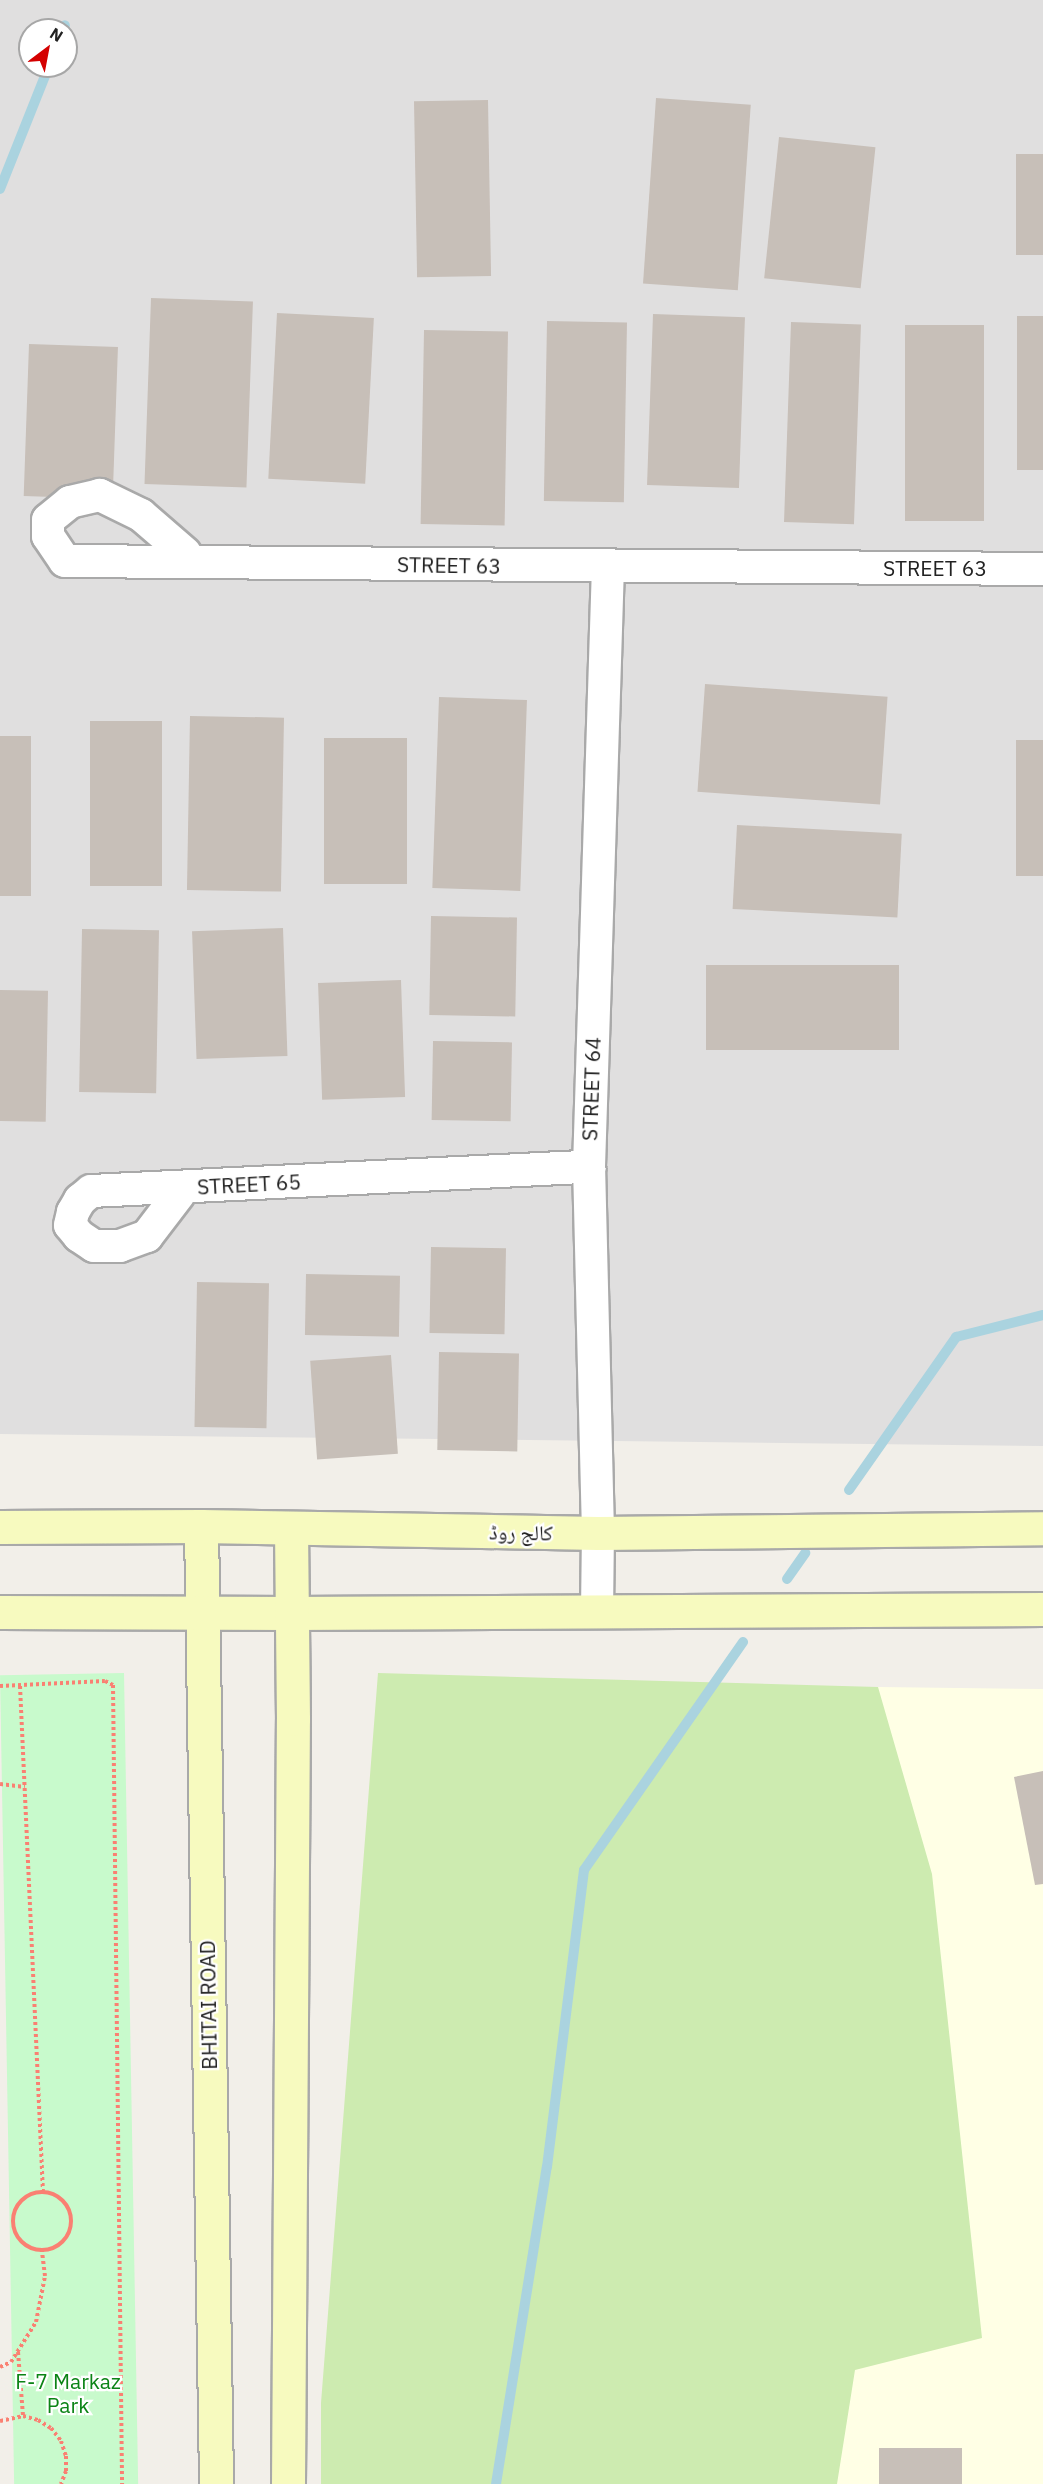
<!DOCTYPE html>
<meta charset="utf-8">
<style>
body{margin:0}
#map{position:relative;width:1043px;height:2484px;overflow:hidden;background:#f2efe9;font-family:"IBM Plex Sans","Noto Naskh Arabic",sans-serif}
div>[style]{position:absolute}
[style*='--x']{left:calc(var(--x)*1px);top:calc(var(--y)*1px);width:calc(var(--w)*1px);rotate:calc(var(--a)*1deg)}
.residential>*{inset:0;background:#e0dfdf}
.education>*{inset:0;background:#ffffe5}
.grass>*{inset:0;background:#cdebb0}
.park>*{inset:0;background:#c8facc;transform-origin:0 0}
.stream>*{height:10px;margin:-5px;padding:0 5px;transform-origin:5px;border-radius:5px;background:#aad3df}
.building>*{inset:0;background:#c7bfb8;transform-origin:0 0}
.path>*{height:4px;margin-top:-2px;transform-origin:0;background:repeating-linear-gradient(90deg,#fa8072 0 3px,transparent 0 6px)}
.path>.ring{margin:-2px;padding:0;box-sizing:content-box;background:none;border:4px solid #fa8072;border-radius:50%}
.roads{filter:drop-shadow(2px 0 #a9a9a9) drop-shadow(-2px 0 #a9a9a9) drop-shadow(0 2px #a9a9a9) drop-shadow(0 -2px #a9a9a9)}
.street>*{height:32px;margin:-16px;padding:0 16px;transform-origin:16px;border-radius:16px;background:#fff}
.secondary>*{height:33px;margin:-16.5px;padding:0 16.5px;transform-origin:16.5px;border-radius:16.5px;background:#f7fabf}
span{translate:-50% -50%;white-space:nowrap;text-align:center;line-height:1.15;-webkit-text-stroke:4.5px #fff;paint-order:stroke}
.street-label{font-size:21px;color:#222}
.park-label{font-size:21px;color:#0c8416}
.north{position:absolute;left:18px;top:18px;width:60px;height:60px;box-sizing:border-box;background:#fff;border:2px solid #a7a7a7;border-radius:50%;rotate:32deg;font-size:16px;font-weight:700;line-height:24px;text-align:center;color:#222}
.north::after{content:'';display:block;margin:auto;width:21px;height:27px;background:#d40000;clip-path:polygon(50% 0,100% 100%,50% 72%,0 100%)}
</style>
<div id="map">
<div class="residential">
<div style="clip-path:polygon(evenodd,0 0,1043px 0,1043px 1446px,0 1434px,0 0,30px 30px,66px 30px,66px 66px,30px 66px,30px 30px)"></div>
</div>
<div class="education">
<div style="clip-path:polygon(878px 1687px,1043px 1689px,1043px 2484px,785px 2484px,747px 1705px)"></div>
</div>
<div class="grass">
<div style="clip-path:polygon(378px 1673px,878px 1687px,932px 1874px,982px 2338px,855px 2370px,837px 2484px,321px 2484px,321px 2403px)"></div>
</div>
<div class="park">
<div style="left:124px;top:1673px;width:811px;height:124px;rotate:89deg"></div>
</div>
<div class="stream">
<div style="--x:63;--y:30;--w:5;--a:-68"></div>
<div style="--x:0;--y:189;--w:132;--a:-68.3"></div>
<div style="--x:849;--y:1490;--w:187;--a:-55"></div>
<div style="--x:956;--y:1337;--w:90;--a:-14.2"></div>
<div style="--x:787;--y:1579;--w:32;--a:-55"></div>
<div style="--x:496;--y:2484;--w:321;--a:-80.9"></div>
<div style="--x:547;--y:2167;--w:299;--a:-82.9"></div>
<div style="--x:584;--y:1870;--w:278;--a:-55.1"></div>
</div>
<div class="building">
<div style="left:656px;top:98px;width:95px;height:186px;rotate:4deg"></div>
<div style="left:488px;top:100px;width:176px;height:74px;rotate:89deg"></div>
<div style="left:779px;top:137px;width:97px;height:142px;rotate:6deg"></div>
<div style="left:1016px;top:154px;width:27px;height:101px"></div>
<div style="left:151px;top:298px;width:102px;height:186px;rotate:2deg"></div>
<div style="left:277px;top:313px;width:97px;height:166px;rotate:3deg"></div>
<div style="left:653px;top:314px;width:92px;height:171px;rotate:2deg"></div>
<div style="left:1017px;top:316px;width:26px;height:154px"></div>
<div style="left:547px;top:321px;width:80px;height:180px;rotate:1deg"></div>
<div style="left:791px;top:322px;width:70px;height:200px;rotate:2deg"></div>
<div style="left:905px;top:325px;width:79px;height:196px"></div>
<div style="left:424px;top:330px;width:84px;height:194px;rotate:1deg"></div>
<div style="left:29px;top:344px;width:89px;height:152px;rotate:2deg"></div>
<div style="left:705px;top:684px;width:183px;height:108px;rotate:4deg"></div>
<div style="left:439px;top:697px;width:88px;height:191px;rotate:2deg"></div>
<div style="left:190px;top:716px;width:94px;height:174px;rotate:1deg"></div>
<div style="left:90px;top:721px;width:72px;height:165px"></div>
<div style="left:0;top:736px;width:31px;height:160px"></div>
<div style="left:324px;top:738px;width:83px;height:146px"></div>
<div style="left:1016px;top:740px;width:27px;height:136px"></div>
<div style="left:737px;top:825px;width:165px;height:84px;rotate:3deg"></div>
<div style="left:431px;top:916px;width:86px;height:99px;rotate:1deg"></div>
<div style="left:283px;top:928px;width:128px;height:91px;rotate:88deg"></div>
<div style="left:82px;top:929px;width:77px;height:163px;rotate:1deg"></div>
<div style="left:706px;top:965px;width:193px;height:85px"></div>
<div style="left:401px;top:980px;width:117px;height:83px;rotate:88deg"></div>
<div style="left:0;top:990px;width:48px;height:131px;rotate:1deg"></div>
<div style="left:433px;top:1041px;width:79px;height:79px;rotate:1deg"></div>
<div style="left:431px;top:1247px;width:75px;height:86px;rotate:1deg"></div>
<div style="left:306px;top:1274px;width:94px;height:61px;rotate:1deg"></div>
<div style="left:197px;top:1282px;width:72px;height:145px;rotate:1deg"></div>
<div style="left:439px;top:1352px;width:80px;height:98px;rotate:1deg"></div>
<div style="left:391px;top:1355px;width:99px;height:81px;rotate:86deg"></div>
<div style="clip-path:polygon(1043px 1771px,1043px 1884px,1035px 1885px,1014px 1777px)"></div>
<div style="left:879px;top:2448px;width:83px;height:36px"></div>
</div>
<div class="path">
<div style="--x:0;--y:1686;--w:105;--a:-2.7"></div>
<div style="--x:105;--y:1681;--w:9;--a:27"></div>
<div style="--x:113;--y:1685;--w:799;--a:89.35"></div>
<div style="--x:20;--y:1686;--w:507;--a:87.4"></div>
<div style="--x:0;--y:1784;--w:25;--a:7"></div>
<div class="ring" style="left:13px;top:2192px;width:54px;height:54px"></div>
<div style="--x:18;--y:2352;--w:64;--a:85.5"></div>
<div style="--x:0;--y:2367;--w:12;--a:-24"></div>
<div style="--x:11;--y:2362;--w:47;--a:-58"></div>
<div style="--x:36;--y:2322;--w:47;--a:-78.9"></div>
<div style="--x:45;--y:2276;--w:26;--a:-97"></div>
<div style="--x:0;--y:2421;--w:24;--a:-12"></div>
<div style="--x:23;--y:2416;--w:16;--a:15"></div>
<div style="--x:38;--y:2420;--w:15;--a:32"></div>
<div style="--x:51;--y:2428;--w:16;--a:52"></div>
<div style="--x:61;--y:2441;--w:16;--a:72"></div>
<div style="--x:66;--y:2456;--w:15;--a:90"></div>
<div style="--x:66;--y:2471;--w:14;--a:111"></div>
</div>
<div class="roads">
<div class="street">
<div style="--x:185;--y:553;--w:58;--a:-139.2"></div>
<div style="--x:141;--y:515;--w:46;--a:-154"></div>
<div style="--x:100;--y:495;--w:31;--a:167"></div>
<div style="--x:70;--y:502;--w:28;--a:141"></div>
<div style="--x:48;--y:520;--w:16;--a:90"></div>
<div style="--x:48;--y:536;--w:30;--a:56"></div>
<div style="--x:65;--y:561;--w:978;--a:0.47"></div>
<div style="--x:179;--y:1194;--w:53;--a:127.3"></div>
<div style="--x:147;--y:1236;--w:29;--a:160"></div>
<div style="--x:120;--y:1246;--w:26;--a:180"></div>
<div style="--x:94;--y:1246;--w:18;--a:-146"></div>
<div style="--x:79;--y:1236;--w:14;--a:-129"></div>
<div style="--x:70;--y:1225;--w:13;--a:-77"></div>
<div style="--x:73;--y:1212;--w:14;--a:-60"></div>
<div style="--x:80;--y:1200;--w:14;--a:-39"></div>
<div style="--x:91;--y:1191;--w:499;--a:-2.8"></div>
<div style="--x:597;--y:1612;--w:79;--a:-89.3"></div>
<div style="--x:598;--y:1533;--w:366;--a:-91.4"></div>
<div style="--x:589;--y:1167;--w:601;--a:-88.19"></div>
</div>
<div class="secondary">
<div style="--x:201;--y:1526;--w:958;--a:89.1"></div>
<div style="--x:0;--y:1527;--w:201;--a:-0.3"></div>
<div style="--x:201;--y:1526;--w:397;--a:1"></div>
<div style="--x:598;--y:1533;--w:445;--a:-0.6"></div>
<div style="--x:0;--y:1612;--w:291;--a:0.2"></div>
<div style="--x:291;--y:1613;--w:752;--a:-0.3"></div>
<div style="--x:288;--y:2484;--w:765;--a:-89.63"></div>
<div style="--x:293;--y:1719;--w:190;--a:-90.6"></div>
</div>
</div>
<div class="street-label">
<span style="left:449px;top:565px;rotate:1deg">STREET 63</span>
<span style="left:935px;top:568px">STREET 63</span>
<span style="left:591px;top:1089px;rotate:-88deg">STREET 64</span>
<span style="left:249px;top:1184px;rotate:-3deg">STREET 65</span>
<span style="left:521px;top:1532px;rotate:1deg">کالج روڈ</span>
<span style="left:208px;top:2005px;rotate:-91deg">BHITAI ROAD</span>
</div>
<div class="park-label">
<span style="left:68px;top:2393px">F-7 Markaz<br>Park</span>
</div>
<div class="north">N</div>
</div>
